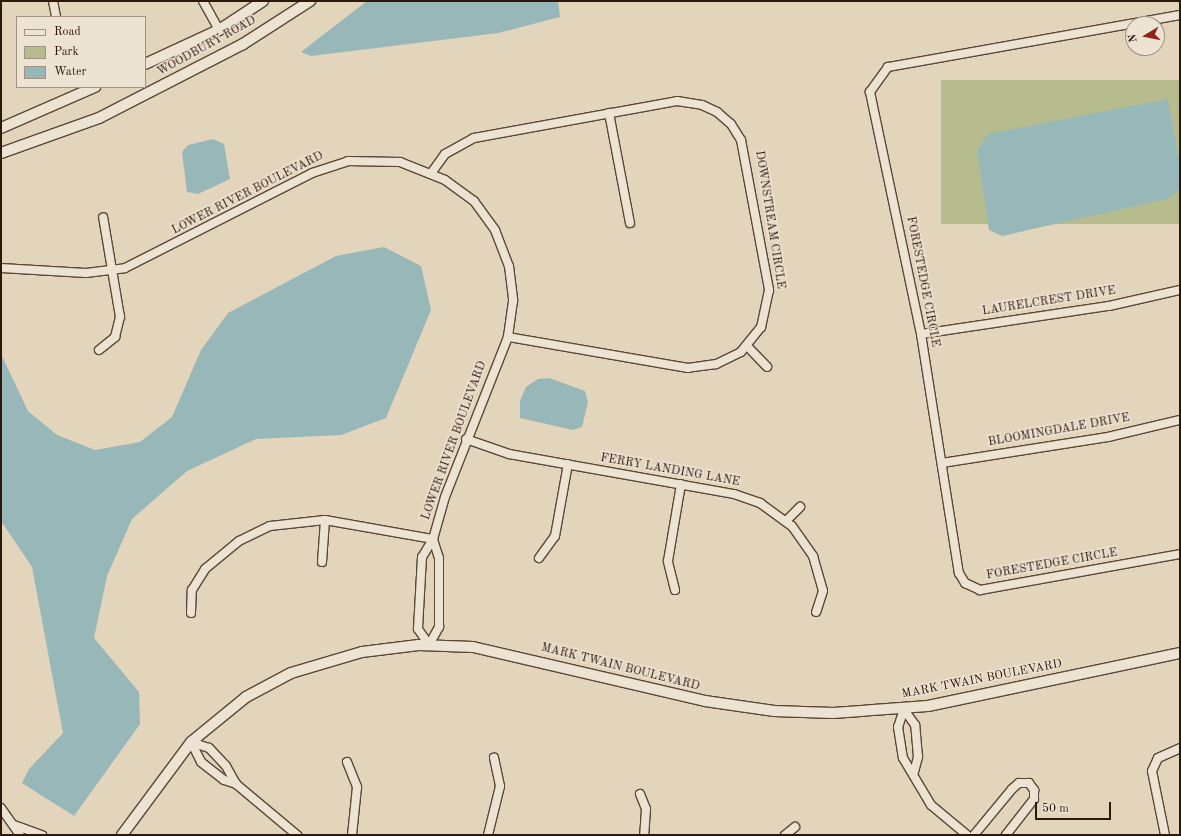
<!DOCTYPE html>
<style>
body{margin:0}
#map{position:relative;width:1181px;height:836px;overflow:hidden;background:#e3d4bc;font-family:"Old Standard TT",serif}
div>[style]{position:absolute}
[style*='--x']{left:calc(var(--x)*1px);top:calc(var(--y)*1px);width:calc(var(--w)*1px);rotate:calc(var(--a)*1deg)}
.green>*{inset:0;background:#b7bc8e;transform-origin:0 0}
.water>*{inset:0;background:#97b7b8}
.roads{filter:drop-shadow(1px 0 #5b4736) drop-shadow(-1px 0 #5b4736) drop-shadow(0 1px #5b4736) drop-shadow(0 -1px #5b4736)}
.minor>*{height:8px;margin:-4px;padding:0 4px;transform-origin:4px;border-radius:4px;background:#ede3d3}
.tertiary>*{height:10px;margin:-5px;padding:0 5px;transform-origin:5px;border-radius:5px;background:#ede3d3}
span{translate:-50% -50%;white-space:nowrap;text-align:center;line-height:1.15;-webkit-text-stroke:3px #ede3d3;paint-order:stroke}
.street-label{font-size:12px;color:#2e1809}
.frame{position:absolute;inset:0;border:2px solid #2e1809;pointer-events:none}
.legend{position:absolute;left:16px;top:16px;width:130px;height:72px;box-sizing:border-box;background:#ede3d3;border:1px solid #a19282;margin:0;padding:5px 7px;list-style:none;font-size:12px;color:#2e1809}
.legend li{display:flex;align-items:center;gap:8px;height:20px}
.legend b{width:20px;border:1px solid #a19282}
.north{position:absolute;left:1125px;top:16px;width:40px;height:40px;box-sizing:border-box;background:#ede3d3;border:1px solid #a19282;border-radius:50%;rotate:260deg;font-size:11px;font-weight:700;line-height:16px;text-align:center;color:#2e1809}
.north::after{content:'';display:block;margin:auto;width:14px;height:18px;background:#8f2418;clip-path:polygon(50% 0,100% 100%,50% 72%,0 100%)}
.scale{position:absolute;left:1035px;top:802px;width:76px;height:18px;box-sizing:border-box;border:2px solid #2e1809;border-top:0;padding-left:5px;font-size:12px;line-height:14px;white-space:nowrap;color:#2e1809;-webkit-text-stroke:3px #ede3d3;paint-order:stroke}
</style>
<div id="map">
<div class="green">
<div style="left:1180px;top:80px;width:144px;height:239px;rotate:90deg"></div>
</div>
<div class="water">
<div style="clip-path:polygon(367px 1px,558px 1px,560px 17px,498px 33px,311px 56px,301px 52px)"></div>
<div style="clip-path:polygon(1168px 99px,1180px 165px,1180px 189px,1167px 199px,1002px 236px,989px 230px,977px 150px,988px 134px)"></div>
<div style="clip-path:polygon(213px 139px,224px 144px,230px 179px,198px 194px,187px 192px,182px 152px,188px 145px)"></div>
<div style="clip-path:polygon(384px 247px,421px 266px,431px 310px,386px 418px,341px 435px,256px 439px,187px 471px,132px 519px,107px 576px,94px 638px,139px 692px,140px 724px,74px 816px,22px 783px,29px 769px,63px 733px,32px 567px,1px 521px,1px 354px,28px 411px,57px 435px,95px 450px,140px 442px,172px 417px,201px 350px,228px 313px,336px 256px)"></div>
<div style="clip-path:polygon(549px 378px,585px 391px,588px 402px,582px 427px,573px 430px,520px 418px,520px 401px,526px 387px,538px 379px)"></div>
</div>
<div class="roads">
<div class="minor">
<div style="--x:53;--y:1;--w:16;--a:79"></div>
<div style="--x:203;--y:1;--w:33;--a:61"></div>
<div style="--x:1180;--y:15;--w:297;--a:169.9"></div>
<div style="--x:888;--y:67;--w:31;--a:126"></div>
<div style="--x:870;--y:92;--w:247;--a:78.1"></div>
<div style="--x:921;--y:334;--w:242;--a:81"></div>
<div style="--x:959;--y:573;--w:12;--a:59"></div>
<div style="--x:965;--y:583;--w:17;--a:25"></div>
<div style="--x:980;--y:590;--w:203;--a:-10.2"></div>
<div style="--x:609;--y:113;--w:112;--a:79.2"></div>
<div style="--x:432;--y:172;--w:22;--a:-54"></div>
<div style="--x:445;--y:154;--w:33;--a:-29"></div>
<div style="--x:474;--y:138;--w:206;--a:-10.3"></div>
<div style="--x:677;--y:101;--w:25;--a:9"></div>
<div style="--x:702;--y:105;--w:17;--a:25"></div>
<div style="--x:717;--y:112;--w:18;--a:41"></div>
<div style="--x:731;--y:124;--w:19;--a:58"></div>
<div style="--x:741;--y:140;--w:153;--a:79.4"></div>
<div style="--x:769;--y:290;--w:38;--a:102"></div>
<div style="--x:761;--y:327;--w:32;--a:129"></div>
<div style="--x:741;--y:352;--w:28;--a:154"></div>
<div style="--x:716;--y:364;--w:28;--a:172"></div>
<div style="--x:688;--y:368;--w:183;--a:-170.2"></div>
<div style="--x:1;--y:268;--w:85;--a:3.4"></div>
<div style="--x:86;--y:273;--w:39;--a:-7"></div>
<div style="--x:125;--y:268;--w:210;--a:-26.9"></div>
<div style="--x:312;--y:173;--w:38;--a:-18"></div>
<div style="--x:348;--y:161;--w:52;--a:1.1"></div>
<div style="--x:400;--y:162;--w:48;--a:21.8"></div>
<div style="--x:445;--y:180;--w:36;--a:36"></div>
<div style="--x:474;--y:201;--w:36;--a:54"></div>
<div style="--x:495;--y:230;--w:39;--a:69"></div>
<div style="--x:509;--y:266;--w:35;--a:83"></div>
<div style="--x:513;--y:301;--w:36;--a:98"></div>
<div style="--x:508;--y:337;--w:172;--a:111.5"></div>
<div style="--x:445;--y:497;--w:44;--a:105.9"></div>
<div style="--x:433;--y:539;--w:21;--a:121"></div>
<div style="--x:422;--y:557;--w:72;--a:93.2"></div>
<div style="--x:418;--y:629;--w:19;--a:55"></div>
<div style="--x:429;--y:645;--w:21;--a:-61"></div>
<div style="--x:439;--y:627;--w:69;--a:-90"></div>
<div style="--x:439;--y:558;--w:20;--a:-108"></div>
<div style="--x:921;--y:334;--w:190;--a:-8.5"></div>
<div style="--x:1109;--y:306;--w:73;--a:-12.7"></div>
<div style="--x:747;--y:346;--w:29;--a:46"></div>
<div style="--x:99;--y:350;--w:21;--a:-39"></div>
<div style="--x:115;--y:337;--w:21;--a:-76"></div>
<div style="--x:120;--y:317;--w:101;--a:-99.6"></div>
<div style="--x:466;--y:439;--w:46;--a:19.2"></div>
<div style="--x:509;--y:454;--w:229;--a:10.1"></div>
<div style="--x:734;--y:494;--w:28;--a:19"></div>
<div style="--x:760;--y:503;--w:39;--a:36"></div>
<div style="--x:792;--y:526;--w:37;--a:55"></div>
<div style="--x:813;--y:556;--w:36;--a:74"></div>
<div style="--x:823;--y:591;--w:22;--a:108"></div>
<div style="--x:942;--y:463;--w:168;--a:-8.9"></div>
<div style="--x:1108;--y:437;--w:74;--a:-13.3"></div>
<div style="--x:786;--y:521;--w:20;--a:-45"></div>
<div style="--x:539;--y:558;--w:27;--a:-54"></div>
<div style="--x:555;--y:536;--w:73;--a:-79.8"></div>
<div style="--x:322;--y:562;--w:42;--a:-85.9"></div>
<div style="--x:675;--y:590;--w:30;--a:-104"></div>
<div style="--x:668;--y:561;--w:78;--a:-80.4"></div>
<div style="--x:191;--y:613;--w:23;--a:-88"></div>
<div style="--x:192;--y:590;--w:25;--a:-58"></div>
<div style="--x:205;--y:569;--w:44;--a:-39.5"></div>
<div style="--x:239;--y:541;--w:34;--a:-26"></div>
<div style="--x:270;--y:526;--w:55;--a:-6.2"></div>
<div style="--x:325;--y:520;--w:110;--a:10"></div>
<div style="--x:347;--y:762;--w:27;--a:68"></div>
<div style="--x:357;--y:787;--w:48;--a:95.9"></div>
<div style="--x:914;--y:772;--w:16;--a:-75"></div>
<div style="--x:918;--y:757;--w:32;--a:-95"></div>
<div style="--x:915;--y:725;--w:19;--a:-125"></div>
<div style="--x:904;--y:709;--w:19;--a:108"></div>
<div style="--x:898;--y:727;--w:31;--a:81"></div>
<div style="--x:903;--y:758;--w:55;--a:59.2"></div>
<div style="--x:931;--y:805;--w:47;--a:39.8"></div>
<div style="--x:236;--y:784;--w:21;--a:-119"></div>
<div style="--x:226;--y:766;--w:25;--a:-133"></div>
<div style="--x:209;--y:748;--w:19;--a:-162"></div>
<div style="--x:191;--y:742;--w:22;--a:63"></div>
<div style="--x:201;--y:762;--w:29;--a:38"></div>
<div style="--x:224;--y:780;--w:13;--a:18"></div>
<div style="--x:236;--y:784;--w:80;--a:39.9"></div>
<div style="--x:640;--y:794;--w:16;--a:68"></div>
<div style="--x:646;--y:809;--w:26;--a:94"></div>
<div style="--x:1;--y:808;--w:33;--a:55"></div>
<div style="--x:14;--y:825;--w:30;--a:20"></div>
<div style="--x:488;--y:835;--w:50;--a:-76.2"></div>
<div style="--x:500;--y:786;--w:29;--a:-102"></div>
<div style="--x:785;--y:835;--w:13;--a:-39"></div>
<div style="--x:974;--y:835;--w:60;--a:-50.4"></div>
<div style="--x:1012;--y:789;--w:9;--a:-41"></div>
<div style="--x:1019;--y:783;--w:10;--a:0"></div>
<div style="--x:1029;--y:783;--w:9;--a:54"></div>
<div style="--x:1034;--y:790;--w:9;--a:90"></div>
<div style="--x:1034;--y:799;--w:46;--a:127.9"></div>
<div style="--x:1165;--y:835;--w:65;--a:-101.5"></div>
<div style="--x:1152;--y:771;--w:14;--a:-65"></div>
<div style="--x:1158;--y:758;--w:24;--a:-24"></div>
</div>
<div class="tertiary">
<div style="--x:145;--y:64;--w:81;--a:-24.7"></div>
<div style="--x:219;--y:30;--w:53;--a:-33.4"></div>
<div style="--x:1;--y:128;--w:103;--a:-23.6"></div>
<div style="--x:1;--y:153;--w:104;--a:-19.7"></div>
<div style="--x:99;--y:118;--w:162;--a:-27.2"></div>
<div style="--x:243;--y:44;--w:80;--a:-32.7"></div>
<div style="--x:122;--y:835;--w:116;--a:-53.4"></div>
<div style="--x:191;--y:742;--w:71;--a:-39.3"></div>
<div style="--x:246;--y:697;--w:51;--a:-28.1"></div>
<div style="--x:291;--y:673;--w:74;--a:-16.5"></div>
<div style="--x:362;--y:652;--w:57;--a:-7"></div>
<div style="--x:419;--y:645;--w:54;--a:2.1"></div>
<div style="--x:473;--y:647;--w:238;--a:13.1"></div>
<div style="--x:705;--y:701;--w:70;--a:8.2"></div>
<div style="--x:774;--y:711;--w:59;--a:1.9"></div>
<div style="--x:833;--y:713;--w:95;--a:-4.2"></div>
<div style="--x:928;--y:706;--w:258;--a:-11.9"></div>
</div>
</div>
<div class="street-label">
<span style="left:207px;top:47px;rotate:-29deg">WOODBURY ROAD</span>
<span style="left:248px;top:194px;rotate:-27deg">LOWER RIVER BOULEVARD</span>
<span style="left:769px;top:220px;rotate:81deg">DOWNSTREAM CIRCLE</span>
<span style="left:922px;top:282px;rotate:79deg">FORESTEDGE CIRCLE</span>
<span style="left:1049px;top:302px;rotate:-9deg">LAURELCREST DRIVE</span>
<span style="left:1059px;top:431px;rotate:-10deg">BLOOMINGDALE DRIVE</span>
<span style="left:455px;top:441px;rotate:-70deg">LOWER RIVER BOULEVARD</span>
<span style="left:670px;top:471px;rotate:10deg">FERRY LANDING LANE</span>
<span style="left:1052px;top:565px;rotate:-10deg">FORESTEDGE CIRCLE</span>
<span style="left:620px;top:668px;rotate:14deg">MARK TWAIN BOULEVARD</span>
<span style="left:982px;top:680px;rotate:-11deg">MARK TWAIN BOULEVARD</span>
</div>
<div class="frame"></div>
<ul class="legend">
<li><b style="height:5px;background:#ede3d3"></b>Road</li>
<li><b style="height:11px;background:#b7bc8e"></b>Park</li>
<li><b style="height:11px;background:#97b7b8"></b>Water</li>
</ul>
<div class="north">N</div>
<div class="scale">50 m</div>
</div>
